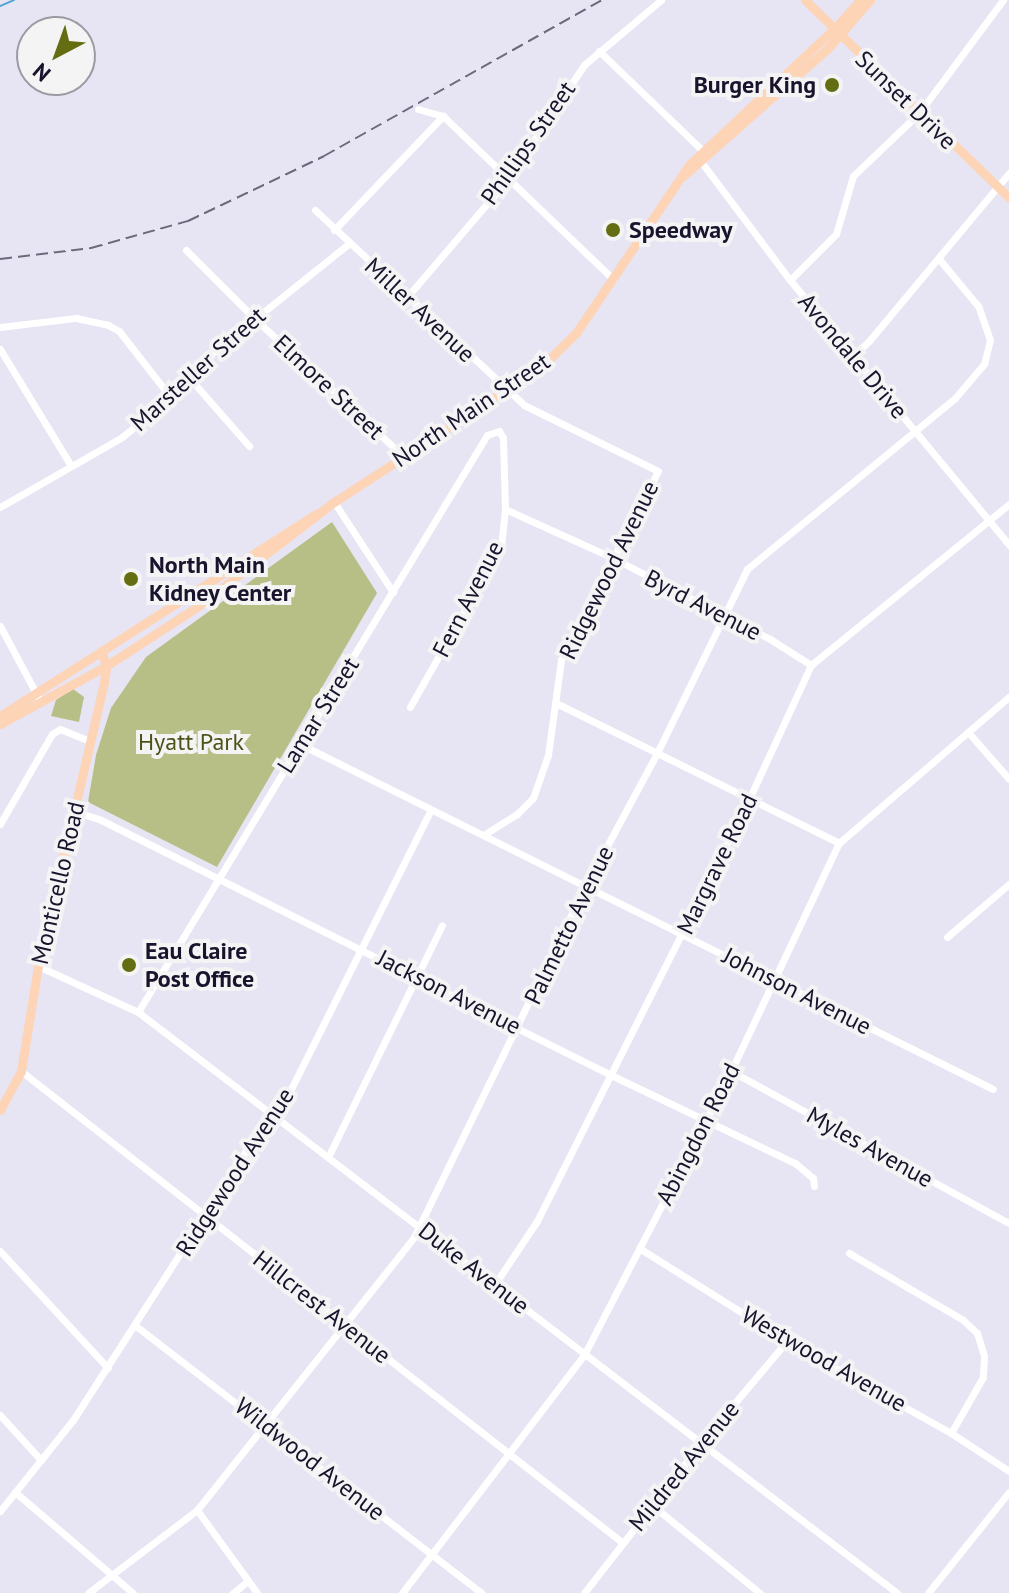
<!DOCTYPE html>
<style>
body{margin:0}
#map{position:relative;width:1009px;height:1593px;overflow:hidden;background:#e7e4f3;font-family:"PT Sans",sans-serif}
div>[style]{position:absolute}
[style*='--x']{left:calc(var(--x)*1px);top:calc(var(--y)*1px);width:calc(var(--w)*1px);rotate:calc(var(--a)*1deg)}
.green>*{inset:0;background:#b7bf86}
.stream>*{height:2px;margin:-1px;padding:0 1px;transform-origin:1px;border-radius:1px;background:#53a5d1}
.minor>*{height:7px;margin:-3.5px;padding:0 3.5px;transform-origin:3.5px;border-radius:3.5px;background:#fff}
.major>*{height:9px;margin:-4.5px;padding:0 4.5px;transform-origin:4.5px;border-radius:4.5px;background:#fed4b7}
.rail>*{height:2px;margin-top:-1px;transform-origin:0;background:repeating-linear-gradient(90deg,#6d687d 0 12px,transparent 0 18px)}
.dots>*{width:22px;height:22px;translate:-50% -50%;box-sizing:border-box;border:4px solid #f4f4f4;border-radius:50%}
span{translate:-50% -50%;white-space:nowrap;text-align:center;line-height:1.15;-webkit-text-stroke:8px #f4f4f4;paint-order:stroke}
.poi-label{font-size:24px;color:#1a132d;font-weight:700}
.right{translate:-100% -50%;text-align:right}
.left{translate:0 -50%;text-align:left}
.street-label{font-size:24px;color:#1a132d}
.park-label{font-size:24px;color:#4d5218}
.north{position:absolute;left:16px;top:16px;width:80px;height:80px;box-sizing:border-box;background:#f4f4f4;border:2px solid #9d9aa4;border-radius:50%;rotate:221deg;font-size:22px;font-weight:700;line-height:32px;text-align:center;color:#1a132d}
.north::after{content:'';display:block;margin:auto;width:28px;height:36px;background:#656d12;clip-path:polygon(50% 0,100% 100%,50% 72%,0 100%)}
</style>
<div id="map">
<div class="green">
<div style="clip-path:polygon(332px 522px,377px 593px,217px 867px,88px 802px,96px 755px,111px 708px,146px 657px)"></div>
<div style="clip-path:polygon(73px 689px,84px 697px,79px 722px,51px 716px,56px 700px)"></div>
</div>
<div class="stream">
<div style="--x:0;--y:6;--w:15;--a:-23"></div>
</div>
<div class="minor">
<div style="--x:599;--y:51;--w:144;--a:43.9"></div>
<div style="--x:418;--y:109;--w:26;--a:16"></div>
<div style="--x:443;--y:116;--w:236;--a:43.8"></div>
<div style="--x:702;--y:163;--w:146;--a:53.1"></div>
<div style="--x:790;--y:280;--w:344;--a:50.4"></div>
<div style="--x:315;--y:210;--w:286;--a:43"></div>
<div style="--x:524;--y:405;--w:149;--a:26.2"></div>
<div style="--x:658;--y:471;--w:212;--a:117.2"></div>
<div style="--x:561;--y:660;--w:96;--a:97.8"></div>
<div style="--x:548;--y:755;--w:46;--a:109.2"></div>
<div style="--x:533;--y:798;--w:23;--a:135"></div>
<div style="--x:517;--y:814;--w:38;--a:148"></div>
<div style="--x:334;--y:230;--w:158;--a:-46.3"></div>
<div style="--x:186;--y:250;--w:95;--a:45"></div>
<div style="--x:253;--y:317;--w:206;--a:42.8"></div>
<div style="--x:790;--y:280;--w:65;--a:-45"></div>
<div style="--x:836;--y:234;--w:60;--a:-73.7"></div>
<div style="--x:853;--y:176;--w:91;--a:-43.7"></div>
<div style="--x:919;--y:113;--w:141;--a:-53.4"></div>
<div style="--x:407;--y:297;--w:155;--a:-49.4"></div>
<div style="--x:508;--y:179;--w:137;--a:-56.3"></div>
<div style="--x:584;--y:65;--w:101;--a:-40.2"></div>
<div style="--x:0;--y:327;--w:77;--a:-6.8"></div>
<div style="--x:76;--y:318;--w:33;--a:12"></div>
<div style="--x:108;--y:325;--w:13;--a:29"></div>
<div style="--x:119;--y:331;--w:80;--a:52.1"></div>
<div style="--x:0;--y:349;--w:135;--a:58.7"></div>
<div style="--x:853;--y:356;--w:22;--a:-43"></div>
<div style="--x:869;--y:341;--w:219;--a:-50.2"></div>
<div style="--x:186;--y:374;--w:96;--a:48.8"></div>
<div style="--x:334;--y:502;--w:108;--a:56.8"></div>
<div style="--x:0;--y:507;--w:141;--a:-29.8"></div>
<div style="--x:122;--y:437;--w:33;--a:-39"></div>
<div style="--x:148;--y:416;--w:57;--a:-47.9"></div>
<div style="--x:186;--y:374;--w:208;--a:-38.7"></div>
<div style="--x:505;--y:509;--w:119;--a:24.4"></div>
<div style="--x:613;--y:558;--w:177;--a:27.3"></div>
<div style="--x:770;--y:639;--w:49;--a:32.4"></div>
<div style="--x:0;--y:626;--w:81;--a:61.8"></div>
<div style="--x:556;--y:703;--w:316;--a:26.3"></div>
<div style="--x:968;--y:732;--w:62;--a:48.9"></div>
<div style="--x:300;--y:744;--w:774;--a:26.47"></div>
<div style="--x:74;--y:811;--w:28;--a:18"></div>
<div style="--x:101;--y:820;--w:570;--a:26.57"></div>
<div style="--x:611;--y:1075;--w:204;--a:25.6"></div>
<div style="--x:795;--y:1163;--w:23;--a:40"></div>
<div style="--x:813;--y:1178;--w:8;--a:83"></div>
<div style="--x:0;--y:824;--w:104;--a:-60"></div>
<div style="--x:52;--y:734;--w:9;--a:-32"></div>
<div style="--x:60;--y:729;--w:32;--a:22"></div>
<div style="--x:947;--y:937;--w:82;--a:-40.5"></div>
<div style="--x:38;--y:966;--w:110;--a:24.7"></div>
<div style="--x:138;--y:1012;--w:956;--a:37.43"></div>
<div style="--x:138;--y:1012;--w:674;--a:-58.83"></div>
<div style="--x:487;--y:435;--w:13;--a:-18"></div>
<div style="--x:499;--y:431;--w:8;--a:60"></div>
<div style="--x:503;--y:438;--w:71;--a:88.4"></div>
<div style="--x:505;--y:509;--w:37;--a:96"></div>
<div style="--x:501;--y:546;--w:185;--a:119.5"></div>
<div style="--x:21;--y:1071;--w:765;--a:38.1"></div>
<div style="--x:731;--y:1071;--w:317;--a:28.7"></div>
<div style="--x:329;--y:1155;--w:256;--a:-63.8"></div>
<div style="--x:639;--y:1248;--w:175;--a:32.1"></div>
<div style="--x:787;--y:1341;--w:188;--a:29.3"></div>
<div style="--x:951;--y:1433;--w:69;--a:33.2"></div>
<div style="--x:0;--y:1251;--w:159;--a:47.3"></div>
<div style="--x:849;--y:1253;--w:132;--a:30.4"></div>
<div style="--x:963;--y:1320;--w:19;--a:43"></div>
<div style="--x:977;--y:1333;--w:24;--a:73"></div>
<div style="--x:984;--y:1356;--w:21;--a:93"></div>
<div style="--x:983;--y:1377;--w:64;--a:119.7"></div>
<div style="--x:495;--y:1284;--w:76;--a:-56.3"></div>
<div style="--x:537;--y:1221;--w:474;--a:-63.3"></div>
<div style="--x:750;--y:797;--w:145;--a:-65.2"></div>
<div style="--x:811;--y:665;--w:255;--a:-39.1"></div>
<div style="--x:136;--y:1326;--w:437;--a:37.7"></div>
<div style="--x:0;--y:1415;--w:61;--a:47.7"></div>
<div style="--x:15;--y:1492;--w:155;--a:40.6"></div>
<div style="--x:652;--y:1505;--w:139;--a:39.2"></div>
<div style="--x:197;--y:1510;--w:102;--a:54.1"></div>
<div style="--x:0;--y:1511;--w:117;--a:-51.3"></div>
<div style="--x:73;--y:1420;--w:350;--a:-57.3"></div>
<div style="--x:262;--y:1126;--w:30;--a:-45"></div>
<div style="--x:283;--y:1105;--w:330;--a:-63.4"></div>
<div style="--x:88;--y:1593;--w:137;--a:-37.3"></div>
<div style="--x:197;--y:1510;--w:349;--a:-51.5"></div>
<div style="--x:414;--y:1237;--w:392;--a:-64"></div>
<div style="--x:586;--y:885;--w:150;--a:-61.7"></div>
<div style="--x:657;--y:753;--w:205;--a:-63.9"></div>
<div style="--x:747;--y:569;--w:269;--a:-39.4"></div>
<div style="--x:955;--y:398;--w:45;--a:-49.5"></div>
<div style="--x:984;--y:364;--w:25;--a:-76"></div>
<div style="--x:990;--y:340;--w:36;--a:-109"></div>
<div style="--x:978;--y:306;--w:61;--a:-129.7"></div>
<div style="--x:233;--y:1593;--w:19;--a:-39"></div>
<div style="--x:402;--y:1593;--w:300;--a:-52.6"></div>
<div style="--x:584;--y:1355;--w:320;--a:-62.6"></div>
<div style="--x:731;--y:1071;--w:252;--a:-64.7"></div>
<div style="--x:839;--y:843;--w:224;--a:-40.7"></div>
<div style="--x:584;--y:1593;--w:190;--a:-52"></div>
<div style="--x:701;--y:1443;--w:133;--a:-49.9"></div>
<div style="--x:928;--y:1593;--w:129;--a:-51.3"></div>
</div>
<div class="major">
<div style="--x:805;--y:0;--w:284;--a:44.1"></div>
<div style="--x:683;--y:176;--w:193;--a:-41.4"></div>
<div style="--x:828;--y:48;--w:64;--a:-48.8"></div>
<div style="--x:0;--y:716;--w:376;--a:-32.6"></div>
<div style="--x:0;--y:724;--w:121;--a:-28.7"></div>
<div style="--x:106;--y:666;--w:108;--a:-33"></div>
<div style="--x:197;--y:607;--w:173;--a:-37.5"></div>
<div style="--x:334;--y:502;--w:244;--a:-33"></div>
<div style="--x:539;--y:369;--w:52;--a:-44.2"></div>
<div style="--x:576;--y:333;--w:202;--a:-56.1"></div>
<div style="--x:689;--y:165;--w:200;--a:-43.2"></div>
<div style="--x:835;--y:28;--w:38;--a:-48"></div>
<div style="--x:0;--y:1110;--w:44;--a:-61.7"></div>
<div style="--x:21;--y:1071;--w:106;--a:-80.8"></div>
<div style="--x:38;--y:966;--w:291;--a:-76.9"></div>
<div style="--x:104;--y:683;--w:17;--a:-83"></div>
<div style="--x:106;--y:666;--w:14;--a:-107"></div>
</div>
<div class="rail">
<div style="--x:0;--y:259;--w:92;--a:-6.9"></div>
<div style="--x:91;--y:248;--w:101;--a:-15.6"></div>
<div style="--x:188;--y:221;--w:151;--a:-25.5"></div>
<div style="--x:324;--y:156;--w:319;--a:-29.3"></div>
</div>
<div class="dots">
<div style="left:832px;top:85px;background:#656d12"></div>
<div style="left:613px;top:230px;background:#656d12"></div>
<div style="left:131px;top:579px;background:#656d12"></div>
<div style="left:129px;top:965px;background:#656d12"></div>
</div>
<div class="poi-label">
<span class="right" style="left:816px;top:85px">Burger King</span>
<span class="left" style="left:629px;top:230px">Speedway</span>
<span class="left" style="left:149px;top:579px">North Main<br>Kidney Center</span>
<span class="left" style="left:145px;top:965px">Eau Claire<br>Post Office</span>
</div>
<div class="street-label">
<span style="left:906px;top:100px;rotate:44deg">Sunset Drive</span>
<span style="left:528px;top:143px;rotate:-55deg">Phillips Street</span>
<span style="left:420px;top:310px;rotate:43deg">Miller Avenue</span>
<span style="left:853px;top:356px;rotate:50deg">Avondale Drive</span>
<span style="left:198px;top:369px;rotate:-42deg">Marsteller Street</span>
<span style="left:329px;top:387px;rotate:43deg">Elmore Street</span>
<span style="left:471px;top:410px;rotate:-34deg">North Main Street</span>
<span style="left:609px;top:570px;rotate:-64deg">Ridgewood Avenue</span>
<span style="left:468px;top:599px;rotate:-63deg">Fern Avenue</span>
<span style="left:703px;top:605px;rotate:27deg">Byrd Avenue</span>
<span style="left:318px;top:715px;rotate:-58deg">Lamar Street</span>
<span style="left:717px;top:864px;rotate:-64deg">Margrave Road</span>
<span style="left:58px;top:883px;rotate:-77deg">Monticello Road</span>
<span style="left:569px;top:925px;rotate:-64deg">Palmetto Avenue</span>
<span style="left:797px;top:991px;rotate:27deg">Johnson Avenue</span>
<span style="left:449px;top:992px;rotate:27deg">Jackson Avenue</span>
<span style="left:698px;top:1134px;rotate:-63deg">Abingdon Road</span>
<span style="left:870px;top:1147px;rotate:29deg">Myles Avenue</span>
<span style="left:235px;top:1172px;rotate:-57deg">Ridgewood Avenue</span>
<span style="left:474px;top:1268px;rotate:38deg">Duke Avenue</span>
<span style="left:322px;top:1307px;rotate:38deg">Hillcrest Avenue</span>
<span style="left:824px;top:1359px;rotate:30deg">Westwood Avenue</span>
<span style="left:310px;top:1459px;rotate:38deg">Wildwood Avenue</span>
<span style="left:684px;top:1466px;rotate:-51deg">Mildred Avenue</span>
</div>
<div class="park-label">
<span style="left:191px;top:742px">Hyatt Park</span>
</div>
<div class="north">N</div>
</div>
